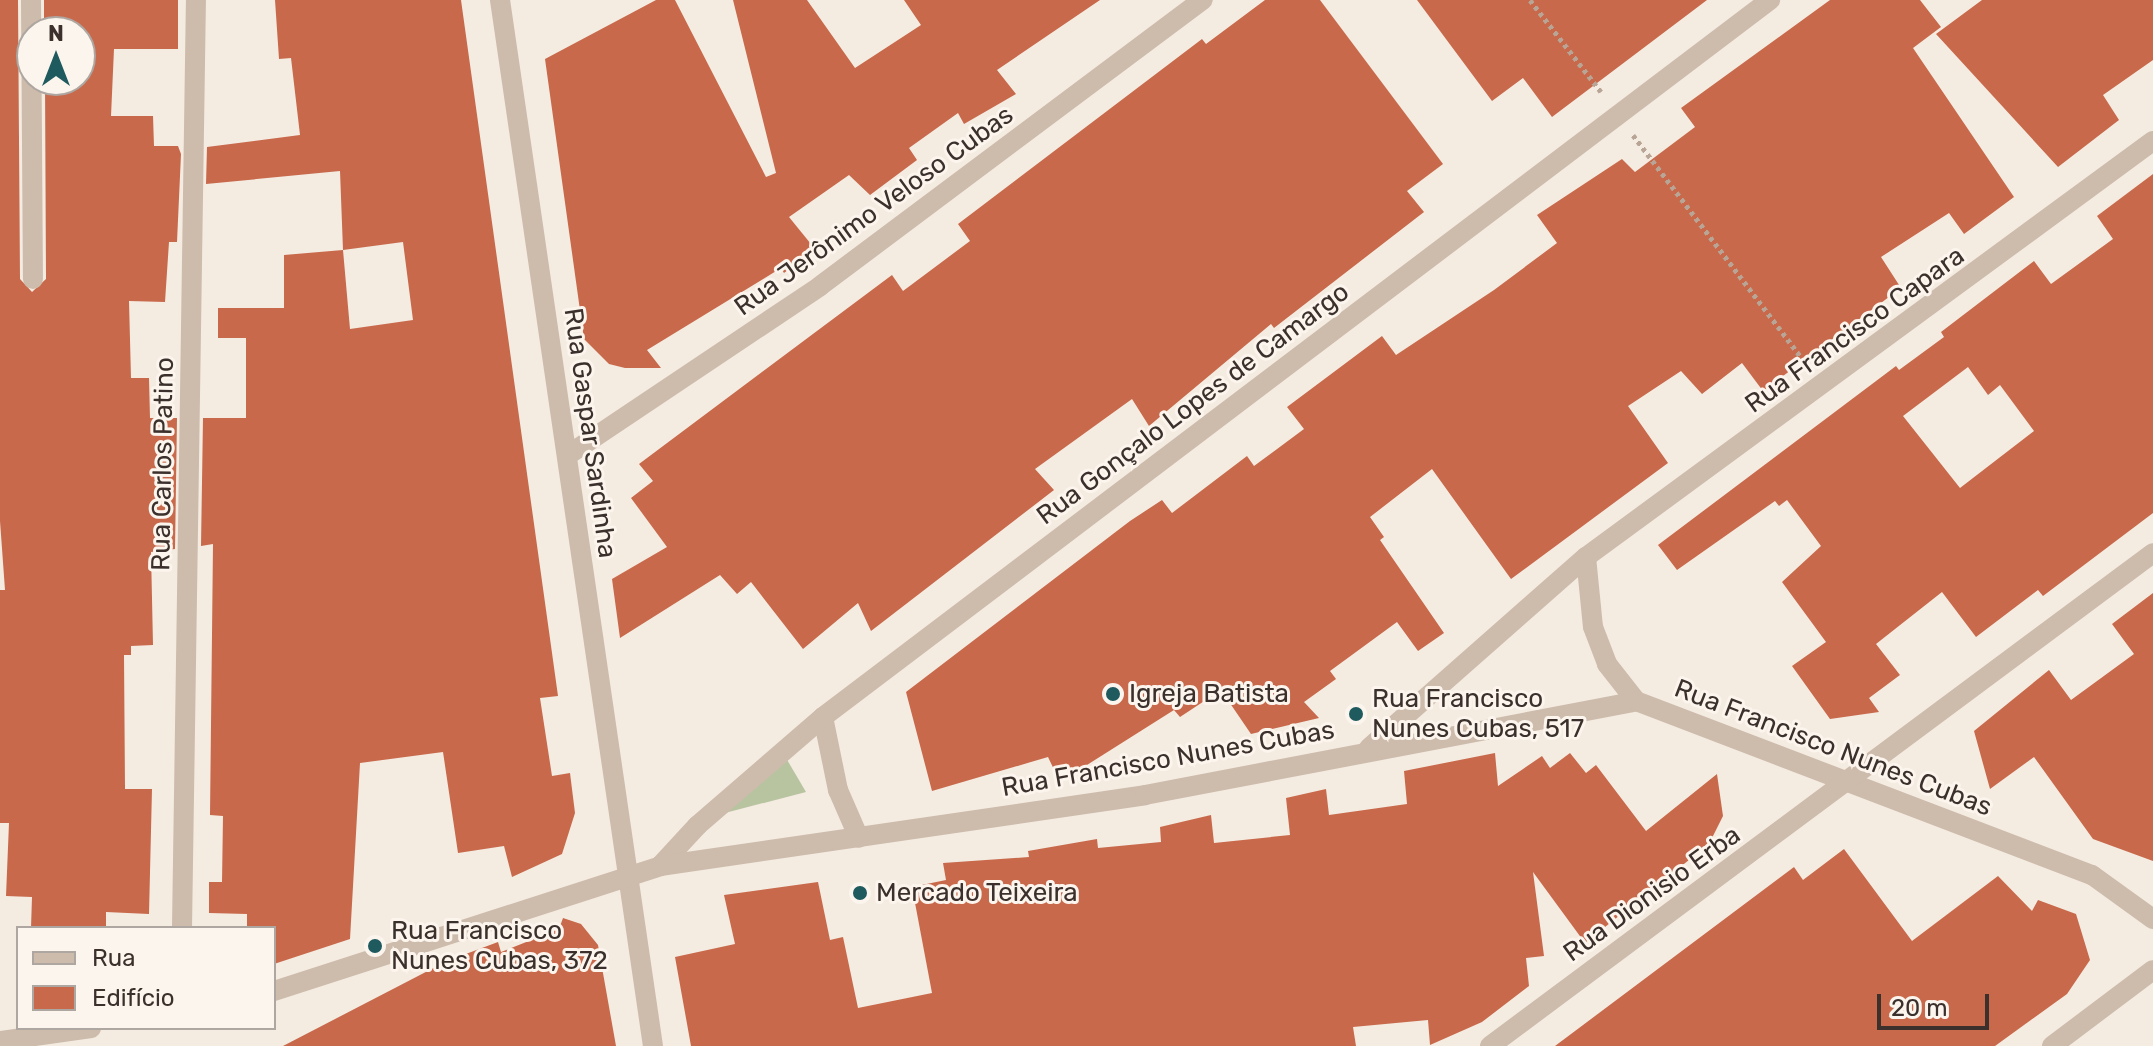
<!DOCTYPE html>
<meta charset="utf-8">
<style>
body{margin:0}
#map{position:relative;width:2153px;height:1046px;overflow:hidden;background:#f4ebe1;font-family:Rubik,sans-serif}
div>[style]{position:absolute}
[style*='--x']{left:calc(var(--x)*1px);top:calc(var(--y)*1px);width:calc(var(--w)*1px);rotate:calc(var(--a)*1deg)}
.green>*{inset:0;background:#b8c4a0}
.building>*{inset:0;background:#c8694b}
.path>*{height:5px;margin-top:-2.5px;transform-origin:0;background:repeating-linear-gradient(90deg,#b9a596 0 4px,transparent 0 8px)}
.lane>*{height:20px;margin:-10px;padding:0 10px;transform-origin:10px;border-radius:10px;background:#cdbbac}
.street>*{height:20px;margin:-10px;padding:0 10px;transform-origin:10px;border-radius:10px;background:#cdbbac}
.dots>*{width:22px;height:22px;translate:-50% -50%;box-sizing:border-box;border:4px solid #fbf5ee;border-radius:50%}
span{translate:-50% -50%;white-space:nowrap;text-align:center;line-height:1.15;-webkit-text-stroke:6px #fbf5ee;paint-order:stroke}
.street-label{font-size:26px;color:#3b302b}
.poi-label{font-size:26px;color:#3b302b}
.left{translate:0 -50%;text-align:left}
.legend{position:absolute;left:16px;top:926px;width:260px;height:104px;box-sizing:border-box;background:#fbf5ee;border:2px solid #aea6a0;margin:0;padding:10px 14px;list-style:none;font-size:24px;color:#3b302b}
.legend li{display:flex;align-items:center;gap:16px;height:40px}
.legend b{width:40px;border:2px solid #aea6a0}
.north{position:absolute;left:16px;top:16px;width:80px;height:80px;box-sizing:border-box;background:#fbf5ee;border:2px solid #aea6a0;border-radius:50%;rotate:0deg;font-size:22px;font-weight:700;line-height:32px;text-align:center;color:#3b302b}
.north::after{content:'';display:block;margin:auto;width:28px;height:36px;background:#1f5a5e;clip-path:polygon(50% 0,100% 100%,50% 72%,0 100%)}
.scale{position:absolute;left:1877px;top:994px;width:112px;height:36px;box-sizing:border-box;border:4px solid #3b302b;border-top:0;padding-left:10px;font-size:24px;line-height:28px;white-space:nowrap;color:#3b302b;-webkit-text-stroke:6px #fbf5ee;paint-order:stroke}
</style>
<div id="map">
<div class="green">
<div style="clip-path:polygon(786px 758px,806px 792px,721px 814px)"></div>
</div>
<div class="building">
<div style="clip-path:polygon(0 0,18px 0,20px 279px,32px 292px,46px 279px,45px 80px,80px 80px,80px 32px,44px 32px,44px 0,178px 0,178px 49px,114px 49px,111px 116px,153px 116px,154px 146px,178px 146px,181px 154px,177px 242px,169px 242px,165px 302px,129px 301px,131px 378px,149px 378px,150px 418px,177px 418px,175px 549px,151px 552px,153px 645px,131px 646px,131px 655px,124px 655px,125px 789px,152px 789px,149px 914px,106px 912px,106px 928px,31px 928px,32px 897px,6px 896px,9px 823px,0 823px,0 590px,5px 590px,0 521px)"></div>
<div style="clip-path:polygon(evenodd,275px 0,461px 0,558px 696px,540px 698px,552px 776px,570px 773px,575px 813px,562px 854px,512px 877px,504px 846px,458px 853px,443px 752px,360px 763px,350px 939px,274px 964px,274px 928px,247px 928px,247px 914px,209px 913px,209px 882px,222px 882px,223px 816px,210px 815px,213px 544px,201px 546px,203px 418px,246px 418px,246px 338px,218px 338px,218px 308px,284px 308px,284px 255px,343px 250px,340px 171px,206px 184px,207px 147px,300px 135px,291px 58px,279px 59px,275px 0,403px 242px,413px 320px,350px 329px,343px 250px,403px 242px)"></div>
<div style="clip-path:polygon(656px 0,675px 0,766px 177px,776px 173px,733px 0,807px 0,855px 68px,921px 25px,904px 0,1100px 0,997px 70px,1016px 94px,964px 124px,958px 113px,909px 148px,917px 160px,870px 195px,849px 175px,789px 217px,815px 249px,784px 273px,781px 268px,647px 350px,661px 368px,625px 368px,609px 364px,584px 339px,545px 59px)"></div>
<div style="clip-path:polygon(1265px 0,1320px 0,1443px 164px,1407px 191px,1424px 212px,1274px 328px,1271px 324px,1149px 426px,1132px 399px,1035px 469px,1054px 490px,871px 631px,858px 603px,803px 649px,751px 582px,737px 594px,720px 575px,620px 638px,612px 579px,667px 547px,631px 498px,653px 481px,639px 464px,892px 275px,903px 291px,970px 241px,958px 224px,1202px 39px,1206px 44px)"></div>
<div style="clip-path:polygon(1417px 0,1707px 0,1552px 117px,1523px 78px,1492px 101px)"></div>
<div style="clip-path:polygon(1830px 0,1920px 0,1941px 27px,1913px 48px,2014px 197px,1964px 234px,1949px 213px,1881px 257px,1901px 288px,1763px 391px,1742px 363px,1702px 394px,1681px 371px,1628px 406px,1668px 463px,1511px 579px,1432px 469px,1370px 517px,1384px 537px,1380px 540px,1444px 633px,1418px 651px,1397px 622px,1330px 671px,1336px 679px,1304px 702px,1319px 718px,1251px 734px,1221px 690px,1180px 717px,1174px 710px,1060px 782px,1048px 757px,932px 791px,906px 692px,1130px 521px,1162px 500px,1172px 513px,1247px 456px,1254px 466px,1304px 429px,1287px 407px,1382px 336px,1396px 355px,1494px 290px,1557px 243px,1537px 215px,1622px 159px,1635px 172px,1695px 127px,1681px 108px)"></div>
<div style="clip-path:polygon(1982px 0,2153px 0,2153px 60px,2103px 95px,2119px 120px,2058px 167px,1936px 34px)"></div>
<div style="clip-path:polygon(evenodd,2153px 174px,2153px 513px,2043px 596px,2038px 590px,1976px 637px,1942px 592px,1876px 644px,1900px 675px,1869px 698px,1879px 712px,1830px 719px,1792px 666px,1826px 642px,1782px 582px,1821px 546px,1787px 500px,1779px 506px,1775px 501px,1677px 570px,1658px 545px,1896px 366px,1899px 370px,1944px 337px,1941px 332px,2034px 261px,2051px 284px,2113px 239px,2097px 216px,2153px 174px,1968px 367px,1988px 395px,2000px 385px,2034px 431px,1960px 488px,1903px 416px,1968px 367px)"></div>
<div style="clip-path:polygon(2153px 593px,2153px 861px,2093px 839px,2034px 757px,1990px 789px,1974px 731px,2049px 670px,2071px 700px,2134px 654px,2112px 624px)"></div>
<div style="clip-path:polygon(1495px 753px,1498px 786px,1542px 756px,1550px 768px,1570px 753px,1586px 773px,1596px 765px,1646px 831px,1717px 774px,1723px 816px,1709px 844px,1585px 943px,1533px 872px,1544px 956px,1526px 958px,1529px 986px,1482px 1022px,1430px 1045px,1428px 1020px,1353px 1027px,1356px 1046px,691px 1046px,675px 957px,735px 944px,724px 895px,818px 882px,830px 940px,843px 937px,858px 1008px,932px 993px,912px 887px,946px 880px,943px 863px,1029px 857px,1028px 851px,1097px 839px,1098px 848px,1161px 842px,1160px 827px,1211px 815px,1214px 843px,1290px 835px,1286px 798px,1326px 789px,1329px 815px,1407px 804px,1404px 771px)"></div>
<div style="clip-path:polygon(1844px 849px,1912px 941px,1998px 876px,2032px 911px,2038px 900px,2076px 914px,2090px 960px,2067px 994px,1995px 1046px,1555px 1046px,1794px 867px,1803px 880px)"></div>
<div style="clip-path:polygon(563px 918px,581px 924px,598px 945px,616px 1046px,283px 1046px,447px 961px,498px 942px,501px 952px,559px 929px)"></div>
</div>
<div class="path">
<div style="--x:1530;--y:0;--w:116;--a:52.3"></div>
<div style="--x:1633;--y:135;--w:287;--a:52.9"></div>
</div>
<div class="lane">
<div style="--x:31;--y:0;--w:279;--a:89.6"></div>
</div>
<div class="street">
<div style="--x:500;--y:0;--w:1057;--a:81.68"></div>
<div style="--x:568;--y:455;--w:303;--a:-33.8"></div>
<div style="--x:820;--y:286;--w:478;--a:-36.8"></div>
<div style="--x:1586;--y:557;--w:70;--a:84.3"></div>
<div style="--x:1593;--y:627;--w:40;--a:69"></div>
<div style="--x:1607;--y:664;--w:47;--a:51.9"></div>
<div style="--x:823;--y:717;--w:75;--a:78.4"></div>
<div style="--x:838;--y:790;--w:52;--a:66.4"></div>
<div style="--x:1369;--y:748;--w:289;--a:-41.4"></div>
<div style="--x:1586;--y:557;--w:703;--a:-36.27"></div>
<div style="--x:660;--y:866;--w:56;--a:-47.2"></div>
<div style="--x:698;--y:825;--w:165;--a:-40.8"></div>
<div style="--x:823;--y:717;--w:1188;--a:-37.13"></div>
<div style="--x:182;--y:928;--w:928;--a:-89.14"></div>
<div style="--x:274;--y:991;--w:406;--a:-17.9"></div>
<div style="--x:660;--y:866;--w:490;--a:-8.3"></div>
<div style="--x:1145;--y:795;--w:500;--a:-10.8"></div>
<div style="--x:1636;--y:701;--w:488;--a:20.9"></div>
<div style="--x:2092;--y:875;--w:75;--a:35.8"></div>
<div style="--x:0;--y:1041;--w:92;--a:-8.1"></div>
<div style="--x:1490;--y:1046;--w:826;--a:-36.63"></div>
<div style="--x:2052;--y:1046;--w:126;--a:-37"></div>
</div>
<div class="dots">
<div style="left:1113px;top:694px;background:#1f5a5e"></div>
<div style="left:1356px;top:714px;background:#1f5a5e"></div>
<div style="left:860px;top:893px;background:#1f5a5e"></div>
<div style="left:375px;top:946px;background:#1f5a5e"></div>
</div>
<div class="street-label">
<span style="left:874px;top:211px;rotate:-36deg">Rua Jerônimo Veloso Cubas</span>
<span style="left:1855px;top:330px;rotate:-36deg">Rua Francisco Capara</span>
<span style="left:1193px;top:404px;rotate:-37deg">Rua Gonçalo Lopes de Camargo</span>
<span style="left:590px;top:433px;rotate:82deg">Rua Gaspar Sardinha</span>
<span style="left:163px;top:464px;rotate:-89deg">Rua Carlos Patino</span>
<span style="left:1833px;top:748px;rotate:21deg">Rua Francisco Nunes Cubas</span>
<span style="left:1168px;top:759px;rotate:-10deg">Rua Francisco Nunes Cubas</span>
<span style="left:1652px;top:894px;rotate:-36deg">Rua Dionisio Erba</span>
</div>
<div class="poi-label">
<span class="left" style="left:1129px;top:694px">Igreja Batista</span>
<span class="left" style="left:1372px;top:714px">Rua Francisco<br>Nunes Cubas, 517</span>
<span class="left" style="left:876px;top:893px">Mercado Teixeira</span>
<span class="left" style="left:391px;top:946px">Rua Francisco<br>Nunes Cubas, 372</span>
</div>
<ul class="legend">
<li><b style="height:10px;background:#cdbbac"></b>Rua</li>
<li><b style="height:22px;background:#c8694b"></b>Edifício</li>
</ul>
<div class="north">N</div>
<div class="scale">20 m</div>
</div>
